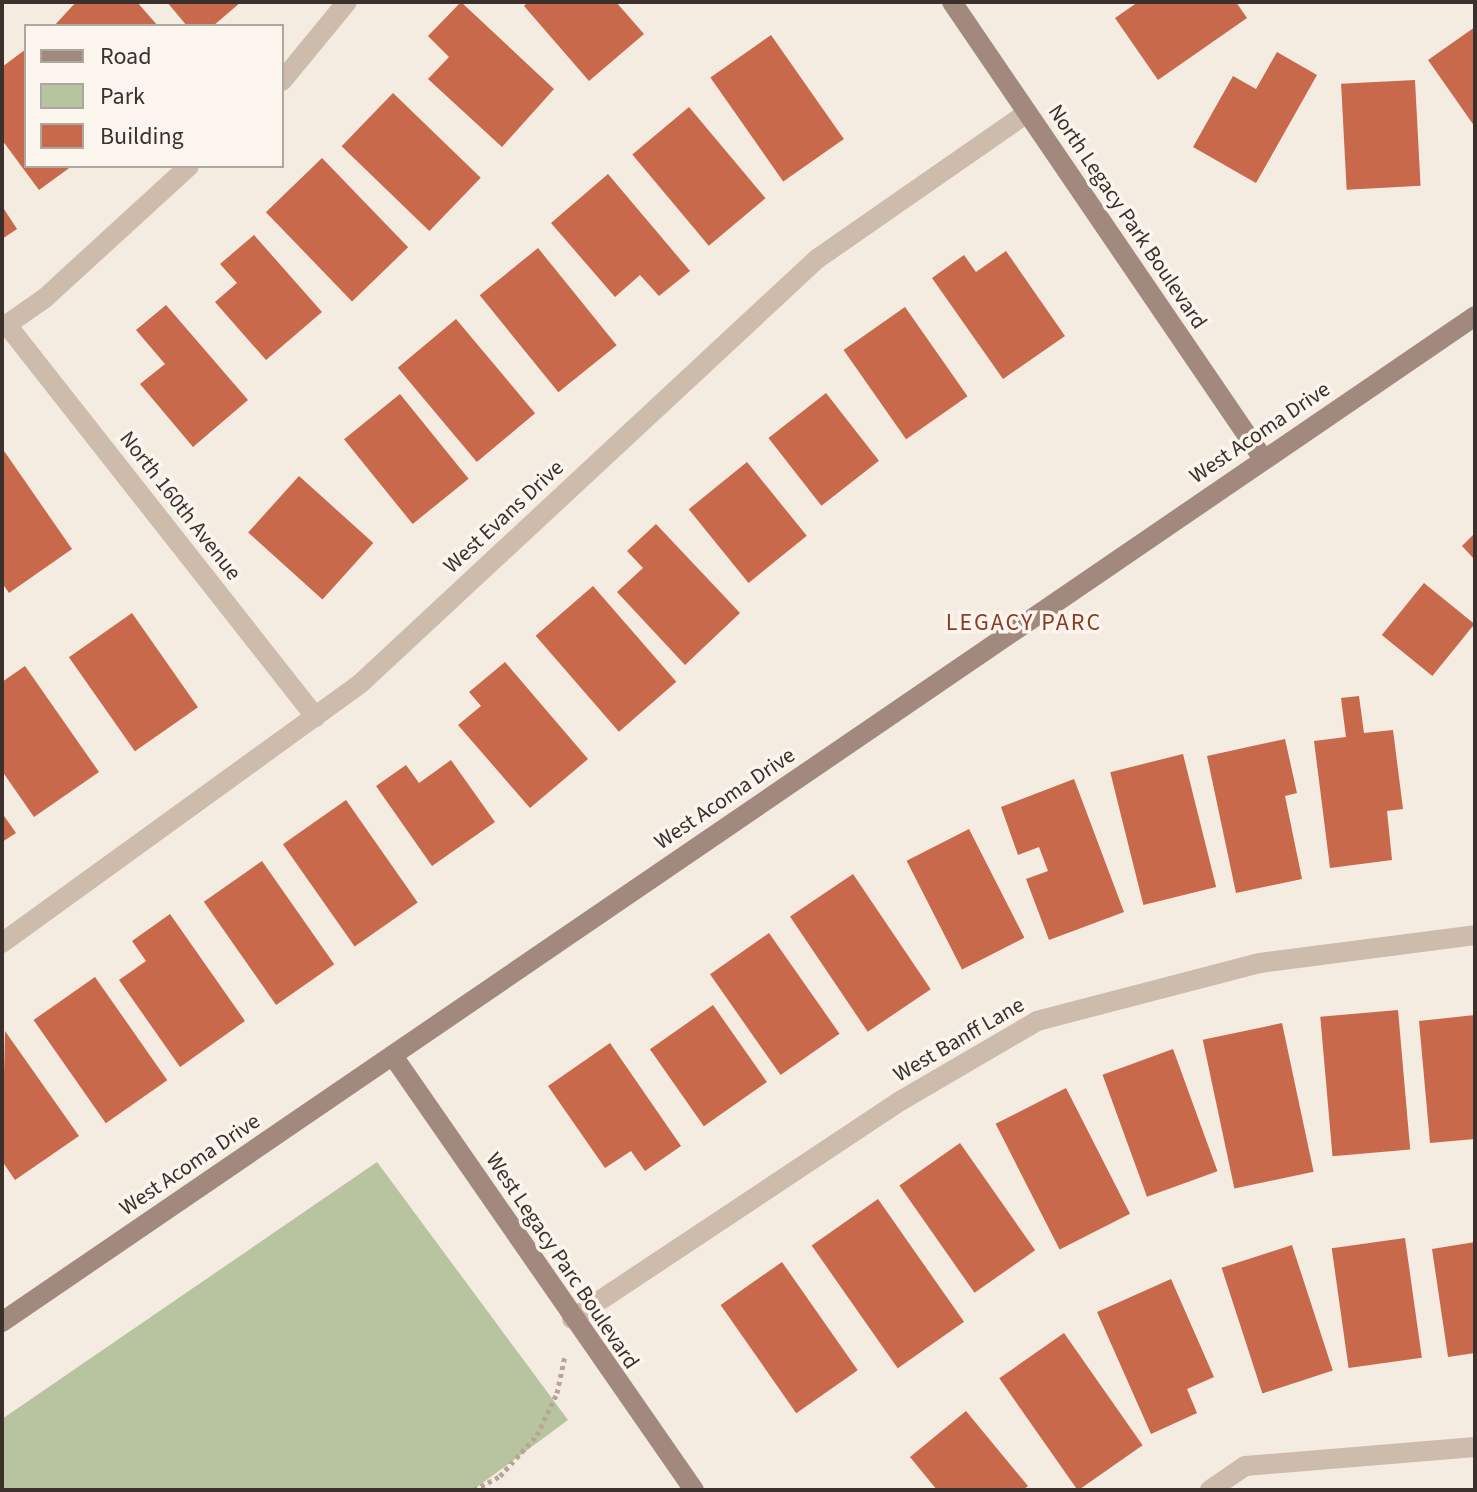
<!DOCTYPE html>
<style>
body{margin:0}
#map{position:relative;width:1477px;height:1492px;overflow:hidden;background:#f4ebe1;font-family:"Source Sans 3",sans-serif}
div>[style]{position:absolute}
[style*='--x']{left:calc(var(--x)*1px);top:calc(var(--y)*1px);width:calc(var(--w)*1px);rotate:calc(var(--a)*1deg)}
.green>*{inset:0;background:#b8c4a0}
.building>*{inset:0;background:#c8694b;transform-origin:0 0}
.path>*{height:5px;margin-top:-2.5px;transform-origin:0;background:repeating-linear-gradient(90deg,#b9a596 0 4px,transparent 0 8px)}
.street>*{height:20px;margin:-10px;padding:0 10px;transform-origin:10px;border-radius:10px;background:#cdbbac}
.secondary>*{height:20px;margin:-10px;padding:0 10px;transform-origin:10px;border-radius:10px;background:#a18a7d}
span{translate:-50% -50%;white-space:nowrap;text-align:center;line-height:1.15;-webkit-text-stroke:7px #fbf5ee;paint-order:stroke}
.street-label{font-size:22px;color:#3b302b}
.neighbourhood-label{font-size:24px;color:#8c3b22;letter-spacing:2px}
.frame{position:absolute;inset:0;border:4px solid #3b302b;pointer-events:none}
.legend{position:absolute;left:24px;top:24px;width:260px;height:144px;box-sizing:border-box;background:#fbf5ee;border:2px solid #aea6a0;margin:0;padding:10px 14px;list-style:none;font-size:24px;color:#3b302b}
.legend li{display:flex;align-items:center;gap:16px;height:40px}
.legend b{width:40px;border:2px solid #aea6a0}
</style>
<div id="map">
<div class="green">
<div style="clip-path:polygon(377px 1162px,568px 1420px,473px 1490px,2px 1490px,2px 1419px)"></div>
</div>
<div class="building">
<div style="clip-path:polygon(76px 2px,137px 2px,158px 26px,54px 26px)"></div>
<div style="clip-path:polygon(167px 2px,241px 2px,213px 26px,187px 26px)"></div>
<div style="clip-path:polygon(461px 2px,554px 89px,502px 147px,428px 79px,449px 57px,428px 36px)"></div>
<div style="clip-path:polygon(528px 2px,616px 2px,644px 34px,589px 81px,524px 6px)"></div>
<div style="clip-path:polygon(1138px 2px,1236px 2px,1247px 18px,1158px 80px,1115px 18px)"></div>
<div style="clip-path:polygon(1475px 27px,1475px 127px,1428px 60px)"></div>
<div style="left:771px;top:35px;width:127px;height:74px;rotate:55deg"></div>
<div style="clip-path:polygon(26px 49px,26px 166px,72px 166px,39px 190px,2px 140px,2px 67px)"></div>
<div style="clip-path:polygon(1277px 52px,1317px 75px,1256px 183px,1193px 147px,1233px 76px,1256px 89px)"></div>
<div style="left:1415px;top:80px;width:106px;height:74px;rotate:87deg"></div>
<div style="left:393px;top:93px;width:122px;height:74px;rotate:44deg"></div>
<div style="left:689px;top:107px;width:119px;height:74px;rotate:50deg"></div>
<div style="left:322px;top:158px;width:124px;height:78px;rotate:46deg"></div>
<div style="clip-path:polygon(608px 174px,690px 271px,659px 296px,640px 275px,615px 297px,551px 223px)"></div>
<div style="clip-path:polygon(2px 206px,17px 229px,2px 239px)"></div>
<div style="clip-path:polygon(254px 235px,322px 312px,266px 360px,215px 302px,237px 283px,220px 264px)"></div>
<div style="left:538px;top:248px;width:125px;height:75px;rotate:51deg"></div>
<div style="clip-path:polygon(1006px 251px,1065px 336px,1003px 379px,932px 278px,964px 255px,976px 272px)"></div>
<div style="clip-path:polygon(166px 305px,248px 400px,193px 447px,140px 384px,165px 364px,136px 330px)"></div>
<div style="left:905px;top:307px;width:109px;height:75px;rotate:55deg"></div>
<div style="left:456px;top:319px;width:123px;height:76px;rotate:50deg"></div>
<div style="left:826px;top:393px;width:86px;height:73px;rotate:52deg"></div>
<div style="left:400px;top:394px;width:109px;height:72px;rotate:51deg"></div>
<div style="clip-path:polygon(2px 448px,72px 549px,9px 593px,2px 583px)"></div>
<div style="left:747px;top:462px;width:95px;height:75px;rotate:51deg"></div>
<div style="left:299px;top:476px;width:100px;height:76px;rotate:42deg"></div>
<div style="clip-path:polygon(656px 524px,740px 613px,685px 665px,617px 592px,643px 568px,627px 551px)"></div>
<div style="clip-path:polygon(1475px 533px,1475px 560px,1462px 546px)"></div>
<div style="left:1424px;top:583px;width:65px;height:67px;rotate:39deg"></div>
<div style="left:593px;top:586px;width:127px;height:76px;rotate:49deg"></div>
<div style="left:132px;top:613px;width:115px;height:77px;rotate:55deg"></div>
<div style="clip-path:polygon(505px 662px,588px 759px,530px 808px,458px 725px,481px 706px,469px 692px)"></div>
<div style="clip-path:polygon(25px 666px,99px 772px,34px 817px,2px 771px,2px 682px)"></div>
<div style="clip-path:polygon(1359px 696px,1364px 733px,1393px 730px,1403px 809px,1387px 811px,1392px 860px,1330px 868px,1314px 741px,1346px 737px,1341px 698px)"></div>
<div style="clip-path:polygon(1285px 739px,1297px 793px,1285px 796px,1302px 879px,1236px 893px,1207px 756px)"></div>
<div style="left:1183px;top:754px;width:137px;height:75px;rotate:76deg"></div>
<div style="clip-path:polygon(451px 760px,495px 822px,432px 866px,376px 786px,406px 765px,419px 783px)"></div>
<div style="clip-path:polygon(1074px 779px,1124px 912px,1049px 940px,1026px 879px,1048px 871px,1039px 847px,1018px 855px,1001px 807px)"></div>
<div style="left:346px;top:800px;width:125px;height:77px;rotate:55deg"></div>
<div style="clip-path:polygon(2px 813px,16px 833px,2px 842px)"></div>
<div style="left:969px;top:829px;width:122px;height:70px;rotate:63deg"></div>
<div style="left:262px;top:861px;width:126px;height:71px;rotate:55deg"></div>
<div style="left:853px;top:874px;width:139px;height:76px;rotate:56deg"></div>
<div style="clip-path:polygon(170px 914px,245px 1021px,180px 1067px,119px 980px,146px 961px,132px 941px)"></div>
<div style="left:769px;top:933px;width:123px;height:72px;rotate:55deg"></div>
<div style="left:95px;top:977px;width:126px;height:75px;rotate:55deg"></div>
<div style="left:713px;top:1005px;width:94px;height:77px;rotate:55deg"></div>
<div style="left:1398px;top:1010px;width:140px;height:78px;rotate:85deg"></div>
<div style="clip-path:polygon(1475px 1015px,1475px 1139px,1430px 1143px,1419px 1021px)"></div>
<div style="left:1282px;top:1023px;width:152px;height:81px;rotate:78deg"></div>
<div style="clip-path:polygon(5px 1031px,79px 1136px,15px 1180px,2px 1161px)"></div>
<div style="clip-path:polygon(610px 1043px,681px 1146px,645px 1171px,631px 1151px,605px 1168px,548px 1086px)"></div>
<div style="left:1173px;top:1049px;width:130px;height:75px;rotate:70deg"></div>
<div style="left:1066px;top:1088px;width:141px;height:79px;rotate:63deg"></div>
<div style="left:960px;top:1143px;width:131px;height:74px;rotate:55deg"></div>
<div style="left:878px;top:1199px;width:150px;height:81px;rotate:55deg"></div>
<div style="left:1405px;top:1238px;width:121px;height:74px;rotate:82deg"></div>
<div style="clip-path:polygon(1475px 1242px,1475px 1353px,1448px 1357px,1432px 1249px)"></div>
<div style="left:1292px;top:1245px;width:132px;height:74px;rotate:72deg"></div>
<div style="left:782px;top:1262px;width:132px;height:75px;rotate:55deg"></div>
<div style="clip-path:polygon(1171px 1279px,1214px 1377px,1187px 1389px,1197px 1413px,1151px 1434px,1097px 1312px)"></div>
<div style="left:1064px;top:1333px;width:137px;height:79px;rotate:55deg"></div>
<div style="clip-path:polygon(966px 1411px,1028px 1486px,1023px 1490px,937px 1490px,910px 1457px)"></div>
</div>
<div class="path">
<div style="--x:474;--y:1490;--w:30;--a:-28"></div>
<div style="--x:500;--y:1476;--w:55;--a:-47.9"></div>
<div style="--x:537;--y:1435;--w:47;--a:-64.5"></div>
<div style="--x:557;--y:1393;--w:38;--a:-78"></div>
</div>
<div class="street">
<div style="--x:282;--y:81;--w:102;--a:-50.6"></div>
<div style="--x:7;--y:325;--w:499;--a:51.8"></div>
<div style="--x:2;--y:328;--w:52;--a:-34.9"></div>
<div style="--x:45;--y:298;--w:195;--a:-42.5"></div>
<div style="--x:2;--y:943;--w:443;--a:-35.9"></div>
<div style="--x:361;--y:683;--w:623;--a:-42.92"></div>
<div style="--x:817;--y:259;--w:256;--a:-34.8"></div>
<div style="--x:572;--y:1319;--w:396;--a:-33.6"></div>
<div style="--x:902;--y:1100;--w:156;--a:-30.3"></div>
<div style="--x:1037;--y:1021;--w:230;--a:-14.6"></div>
<div style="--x:1260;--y:963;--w:217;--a:-7.4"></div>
<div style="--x:1210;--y:1490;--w:42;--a:-34.4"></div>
<div style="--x:1245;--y:1466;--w:231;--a:-4.7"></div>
</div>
<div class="secondary">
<div style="--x:952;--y:2;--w:554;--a:55.74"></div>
<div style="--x:393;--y:1056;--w:528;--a:55.26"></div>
<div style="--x:2;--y:1322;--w:1784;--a:-34.33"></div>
</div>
<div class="street-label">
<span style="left:1127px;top:217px;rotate:56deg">North Legacy Park Boulevard</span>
<span style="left:1260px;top:433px;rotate:-34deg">West Acoma Drive</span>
<span style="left:180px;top:506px;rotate:52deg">North 160th Avenue</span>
<span style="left:504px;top:517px;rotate:-43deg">West Evans Drive</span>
<span style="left:725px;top:799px;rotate:-34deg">West Acoma Drive</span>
<span style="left:959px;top:1040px;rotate:-30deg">West Banff Lane</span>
<span style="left:190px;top:1165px;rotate:-34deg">West Acoma Drive</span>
<span style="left:562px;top:1261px;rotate:56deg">West Legacy Parc Boulevard</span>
</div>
<div class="neighbourhood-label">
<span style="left:1024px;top:623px">LEGACY PARC</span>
</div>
<div class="frame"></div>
<ul class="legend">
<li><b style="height:10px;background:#a18a7d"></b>Road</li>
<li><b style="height:22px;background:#b8c4a0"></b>Park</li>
<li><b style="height:22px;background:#c8694b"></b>Building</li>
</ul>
</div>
